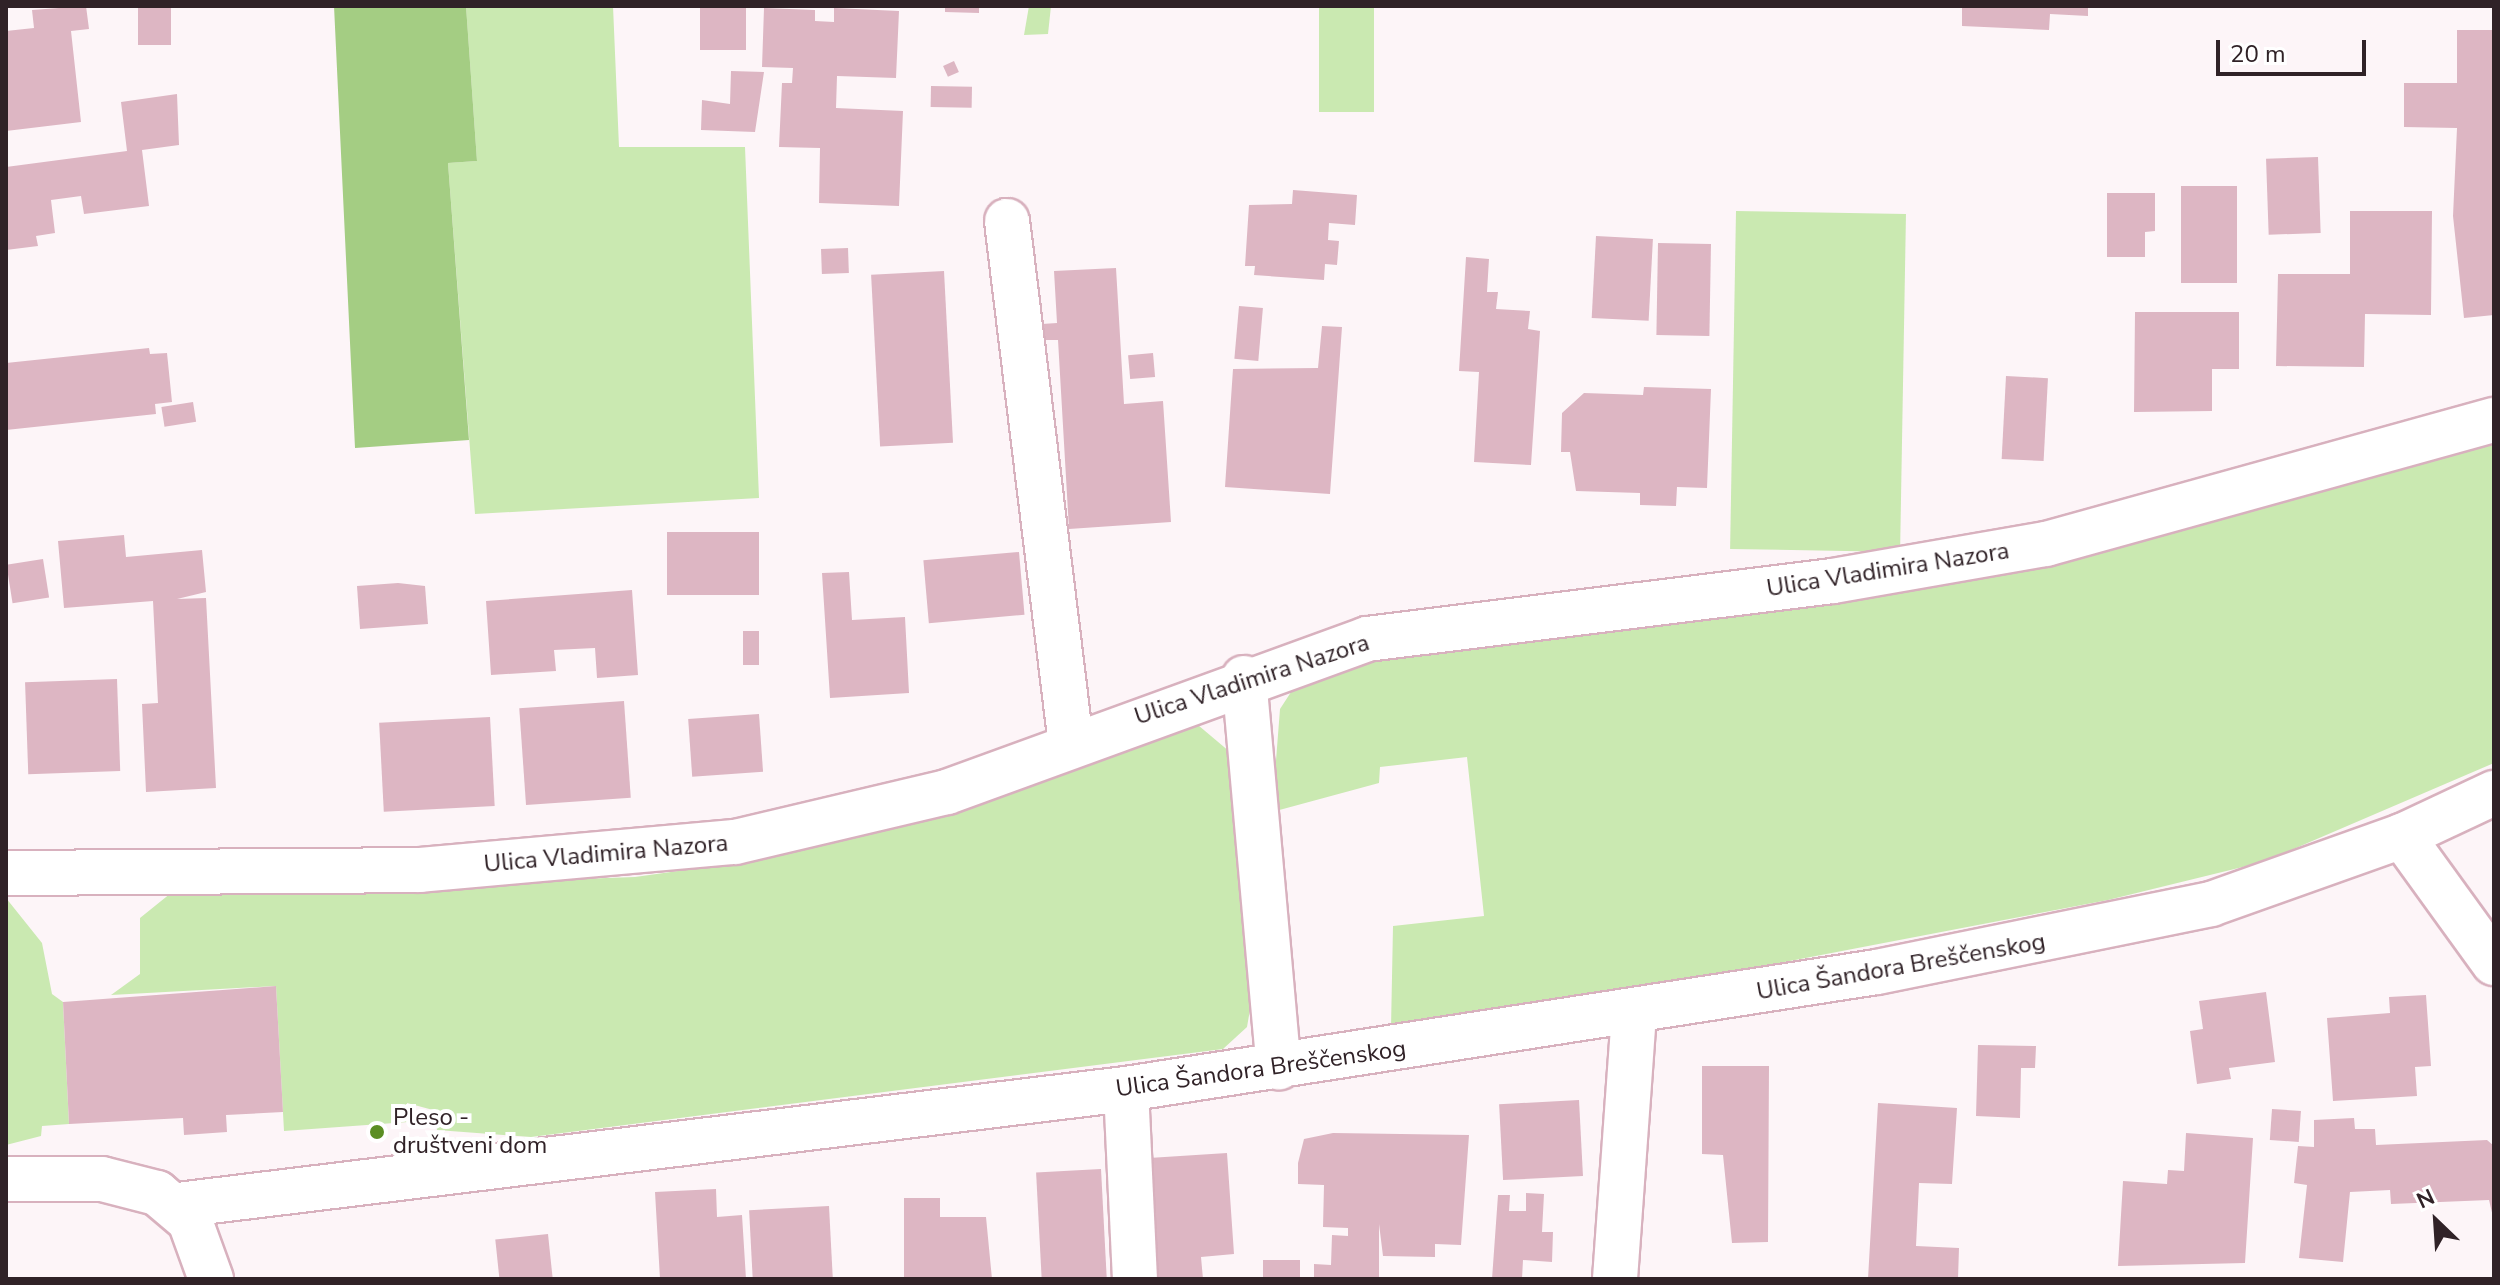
<!DOCTYPE html>
<meta charset="utf-8">
<style>
body{margin:0}
#map{position:relative;width:2500px;height:1285px;overflow:hidden;background:#fdf5f8;font-family:"Nunito Sans",sans-serif}
div>[style]{position:absolute}
[style*='--x']{left:calc(var(--x)*1px);top:calc(var(--y)*1px);width:calc(var(--w)*1px);rotate:calc(var(--a)*1deg)}
.green>*{inset:0;background:#cae9b1;transform-origin:0 0}
.forest>*{inset:0;background:#a4cd83}
.building>*{inset:0;background:#ddb6c3;transform-origin:0 0}
.roads{filter:drop-shadow(2px 0 #d8b1be) drop-shadow(-2px 0 #d8b1be) drop-shadow(0 2px #d8b1be) drop-shadow(0 -2px #d8b1be)}
.minor>*{height:44px;margin:-22px;padding:0 22px;transform-origin:22px;border-radius:22px;background:#fff}
.tertiary>*{height:44px;margin:-22px;padding:0 22px;transform-origin:22px;border-radius:22px;background:#fff}
.dots>*{width:22px;height:22px;translate:-50% -50%;box-sizing:border-box;border:4px solid #fff;border-radius:50%}
span{translate:-50% -50%;white-space:nowrap;text-align:center;line-height:1.15;-webkit-text-stroke:8px #fff;paint-order:stroke}
.street-label{font-size:24px;color:#302227}
.poi-label{font-size:24px;color:#302227}
.left{translate:0 -50%;text-align:left}
.frame{position:absolute;inset:0;border:8px solid #302227;pointer-events:none}
.north{position:absolute;left:2396px;top:1181px;width:80px;height:80px;-webkit-text-stroke:6px #fff;paint-order:stroke;rotate:335deg;font-size:22px;font-weight:700;line-height:32px;text-align:center;color:#302227}
.north::after{content:'';display:block;margin:auto;width:28px;height:36px;background:#302227;clip-path:polygon(50% 0,100% 100%,50% 72%,0 100%)}
.scale{position:absolute;left:2216px;top:40px;width:150px;height:36px;box-sizing:border-box;border:4px solid #302227;border-top:0;padding-left:10px;font-size:24px;line-height:28px;white-space:nowrap;color:#302227;-webkit-text-stroke:6px #fff;paint-order:stroke}
</style>
<div id="map">
<div class="green">
<div style="clip-path:polygon(466px 6px,613px 6px,619px 147px,745px 147px,759px 498px,475px 514px,448px 163px,477px 161px)"></div>
<div style="clip-path:polygon(1029px 6px,1051px 6px,1048px 34px,1024px 35px)"></div>
<div style="left:1319px;top:6px;width:55px;height:106px"></div>
<div style="left:1736px;top:211px;width:170px;height:338px;rotate:1deg"></div>
<div style="clip-path:polygon(2494px 441px,2494px 763px,2263px 862px,2108px 900px,1639px 990px,1391px 1028px,1393px 926px,1484px 916px,1467px 757px,1380px 767px,1379px 783px,1272px 812px,1280px 709px,1293px 689px,1351px 664px)"></div>
<div style="clip-path:polygon(1192px 720px,1230px 752px,1251px 1004px,1247px 1027px,1223px 1049px,531px 1137px,437px 1130px,433px 1110px,407px 1103px,408px 1122px,284px 1131px,276px 986px,111px 995px,140px 974px,140px 918px,171px 893px,635px 877px,721px 865px,900px 823px)"></div>
<div style="clip-path:polygon(6px 898px,42px 943px,52px 994px,63px 1002px,69px 1124px,42px 1126px,41px 1136px,6px 1145px)"></div>
</div>
<div class="forest">
<div style="clip-path:polygon(334px 6px,466px 6px,477px 161px,448px 163px,469px 440px,355px 448px)"></div>
</div>
<div class="building">
<div style="clip-path:polygon(86px 6px,89px 29px,71px 31px,81px 122px,6px 131px,6px 31px,34px 28px,32px 10px)"></div>
<div style="left:138px;top:6px;width:33px;height:39px"></div>
<div style="left:700px;top:6px;width:46px;height:44px"></div>
<div style="clip-path:polygon(945px 6px,979px 6px,979px 13px,945px 12px)"></div>
<div style="clip-path:polygon(1962px 6px,2088px 6px,2088px 16px,2050px 14px,2049px 30px,1962px 26px)"></div>
<div style="clip-path:polygon(764px 8px,815px 10px,815px 21px,834px 22px,834px 8px,899px 11px,896px 78px,837px 76px,836px 108px,903px 111px,899px 206px,819px 203px,820px 148px,779px 147px,782px 83px,792px 83px,793px 68px,762px 67px)"></div>
<div style="clip-path:polygon(2457px 30px,2494px 30px,2494px 315px,2464px 318px,2453px 216px,2457px 128px,2404px 127px,2404px 83px,2457px 83px)"></div>
<div style="left:954px;top:61px;width:12px;height:12px;rotate:66deg"></div>
<div style="clip-path:polygon(731px 71px,764px 72px,755px 132px,701px 130px,702px 100px,730px 104px)"></div>
<div style="left:931px;top:86px;width:41px;height:21px;rotate:1deg"></div>
<div style="clip-path:polygon(177px 94px,179px 145px,142px 150px,149px 206px,84px 214px,81px 196px,51px 200px,55px 233px,36px 236px,38px 246px,6px 250px,6px 167px,127px 151px,121px 102px)"></div>
<div style="left:2318px;top:157px;width:76px;height:52px;rotate:88deg"></div>
<div style="left:2181px;top:186px;width:56px;height:97px"></div>
<div style="clip-path:polygon(1293px 190px,1357px 195px,1355px 225px,1329px 223px,1328px 240px,1339px 241px,1337px 265px,1325px 264px,1324px 280px,1254px 275px,1255px 266px,1245px 266px,1249px 205px,1292px 204px)"></div>
<div style="clip-path:polygon(2107px 193px,2155px 193px,2155px 231px,2145px 232px,2145px 257px,2107px 257px)"></div>
<div style="clip-path:polygon(2350px 211px,2432px 211px,2431px 315px,2365px 314px,2364px 367px,2276px 366px,2278px 274px,2350px 274px)"></div>
<div style="left:1596px;top:236px;width:57px;height:82px;rotate:3deg"></div>
<div style="left:1658px;top:243px;width:53px;height:92px;rotate:1deg"></div>
<div style="left:848px;top:248px;width:25px;height:27px;rotate:88deg"></div>
<div style="clip-path:polygon(1466px 257px,1489px 259px,1487px 292px,1498px 292px,1496px 309px,1530px 311px,1528px 329px,1540px 331px,1531px 465px,1474px 462px,1479px 372px,1459px 371px)"></div>
<div style="clip-path:polygon(1116px 268px,1124px 404px,1163px 401px,1171px 522px,1069px 529px,1058px 340px,1043px 340px,1042px 324px,1057px 323px,1054px 271px)"></div>
<div style="left:944px;top:271px;width:172px;height:73px;rotate:87deg"></div>
<div style="left:1239px;top:306px;width:24px;height:53px;rotate:5deg"></div>
<div style="clip-path:polygon(2135px 312px,2239px 312px,2239px 369px,2212px 369px,2212px 411px,2134px 412px)"></div>
<div style="clip-path:polygon(1322px 326px,1342px 327px,1330px 494px,1225px 487px,1233px 369px,1318px 368px)"></div>
<div style="clip-path:polygon(149px 348px,150px 354px,167px 353px,172px 402px,155px 404px,156px 414px,6px 430px,6px 363px)"></div>
<div style="left:1153px;top:353px;width:24px;height:25px;rotate:85deg"></div>
<div style="left:2006px;top:376px;width:42px;height:83px;rotate:3deg"></div>
<div style="clip-path:polygon(1644px 387px,1711px 389px,1707px 488px,1677px 487px,1676px 506px,1640px 505px,1640px 493px,1576px 491px,1570px 452px,1561px 452px,1562px 413px,1584px 393px,1643px 395px)"></div>
<div style="left:193px;top:402px;width:20px;height:32px;rotate:81deg"></div>
<div style="left:667px;top:532px;width:92px;height:63px"></div>
<div style="clip-path:polygon(124px 535px,126px 557px,202px 550px,206px 592px,177px 599px,206px 598px,216px 788px,146px 792px,142px 704px,158px 703px,153px 601px,64px 608px,58px 541px)"></div>
<div style="left:1019px;top:552px;width:63px;height:96px;rotate:85deg"></div>
<div style="left:43px;top:559px;width:39px;height:37px;rotate:81deg"></div>
<div style="clip-path:polygon(849px 572px,852px 620px,905px 617px,909px 693px,830px 698px,822px 573px)"></div>
<div style="clip-path:polygon(398px 583px,425px 586px,428px 624px,360px 629px,357px 586px)"></div>
<div style="clip-path:polygon(632px 590px,638px 675px,597px 678px,595px 648px,554px 650px,556px 671px,491px 675px,486px 601px)"></div>
<div style="left:743px;top:631px;width:16px;height:34px"></div>
<div style="left:117px;top:679px;width:92px;height:92px;rotate:88deg"></div>
<div style="left:624px;top:701px;width:97px;height:105px;rotate:86deg"></div>
<div style="left:759px;top:714px;width:58px;height:71px;rotate:86deg"></div>
<div style="left:490px;top:717px;width:89px;height:111px;rotate:87deg"></div>
<div style="clip-path:polygon(276px 986px,283px 1112px,226px 1115px,227px 1132px,184px 1135px,183px 1118px,69px 1124px,63px 1002px)"></div>
<div style="clip-path:polygon(2266px 992px,2275px 1062px,2229px 1068px,2231px 1079px,2197px 1084px,2190px 1031px,2203px 1029px,2199px 1001px)"></div>
<div style="clip-path:polygon(2426px 995px,2431px 1066px,2415px 1067px,2417px 1096px,2333px 1101px,2327px 1018px,2390px 1013px,2389px 997px)"></div>
<div style="clip-path:polygon(1978px 1045px,2036px 1046px,2035px 1068px,2021px 1068px,2020px 1118px,1976px 1116px)"></div>
<div style="clip-path:polygon(1702px 1066px,1769px 1066px,1768px 1242px,1732px 1243px,1723px 1155px,1702px 1154px)"></div>
<div style="left:1579px;top:1100px;width:76px;height:80px;rotate:87deg"></div>
<div style="clip-path:polygon(1878px 1103px,1957px 1108px,1952px 1184px,1919px 1183px,1916px 1246px,1959px 1248px,1958px 1279px,1868px 1279px)"></div>
<div style="left:2272px;top:1109px;width:29px;height:31px;rotate:4deg"></div>
<div style="clip-path:polygon(2354px 1118px,2355px 1129px,2375px 1129px,2376px 1145px,2487px 1140px,2494px 1146px,2494px 1221px,2489px 1200px,2391px 1204px,2390px 1190px,2350px 1192px,2343px 1262px,2299px 1258px,2307px 1185px,2294px 1183px,2298px 1146px,2314px 1147px,2314px 1120px)"></div>
<div style="clip-path:polygon(1333px 1133px,1469px 1135px,1461px 1245px,1435px 1244px,1435px 1257px,1383px 1256px,1379px 1224px,1379px 1279px,1314px 1278px,1314px 1264px,1331px 1265px,1332px 1235px,1348px 1236px,1348px 1228px,1323px 1227px,1324px 1185px,1298px 1184px,1298px 1163px,1304px 1139px)"></div>
<div style="clip-path:polygon(2186px 1133px,2253px 1138px,2245px 1263px,2118px 1266px,2123px 1181px,2167px 1184px,2168px 1170px,2184px 1171px)"></div>
<div style="clip-path:polygon(1227px 1153px,1234px 1254px,1201px 1257px,1203px 1279px,1157px 1279px,1149px 1158px)"></div>
<div style="left:1101px;top:1169px;width:110px;height:65px;rotate:87deg"></div>
<div style="clip-path:polygon(716px 1189px,717px 1217px,742px 1215px,746px 1279px,660px 1279px,655px 1192px)"></div>
<div style="clip-path:polygon(1526px 1193px,1544px 1194px,1542px 1232px,1553px 1232px,1552px 1262px,1523px 1260px,1522px 1279px,1492px 1279px,1498px 1195px,1510px 1195px,1509px 1211px,1526px 1211px)"></div>
<div style="clip-path:polygon(904px 1198px,940px 1198px,940px 1217px,986px 1217px,992px 1279px,904px 1279px)"></div>
<div style="left:829px;top:1206px;width:73px;height:80px;rotate:87deg"></div>
<div style="left:548px;top:1234px;width:45px;height:53px;rotate:84deg"></div>
<div style="left:1300px;top:1260px;width:19px;height:37px;rotate:90deg"></div>
</div>
<div class="roads">
<div class="minor">
<div style="--x:1007;--y:221;--w:527;--a:83.02"></div>
<div style="--x:1244;--y:678;--w:391;--a:84.9"></div>
<div style="--x:2402;--y:836;--w:157;--a:54.1"></div>
<div style="--x:6;--y:873;--w:414;--a:-0.4"></div>
<div style="--x:420;--y:870;--w:316;--a:-5.1"></div>
<div style="--x:735;--y:842;--w:218;--a:-13.3"></div>
<div style="--x:947;--y:792;--w:447;--a:-20"></div>
<div style="--x:1367;--y:639;--w:470;--a:-7.1"></div>
<div style="--x:1833;--y:581;--w:216;--a:-9.9"></div>
<div style="--x:2046;--y:544;--w:465;--a:-15.5"></div>
<div style="--x:1126;--y:1089;--w:190;--a:87.3"></div>
<div style="--x:178;--y:1205;--w:955;--a:-6.98"></div>
<div style="--x:1126;--y:1089;--w:760;--a:-8.86"></div>
<div style="--x:1877;--y:972;--w:341;--a:-11.5"></div>
<div style="--x:2211;--y:904;--w:203;--a:-19.6"></div>
<div style="--x:2402;--y:836;--w:102;--a:-25.1"></div>
<div style="--x:1615;--y:1279;--w:266;--a:-85.9"></div>
</div>
<div class="tertiary">
<div style="--x:6;--y:1179;--w:96;--a:0"></div>
<div style="--x:102;--y:1179;--w:57;--a:14.3"></div>
<div style="--x:157;--y:1193;--w:43;--a:40.3"></div>
<div style="--x:190;--y:1221;--w:62;--a:70.1"></div>
</div>
</div>
<div class="dots">
<div style="left:377px;top:1132px;background:#5b8d23"></div>
</div>
<div class="street-label">
<span style="left:1888px;top:570px;rotate:-9deg">Ulica Vladimira Nazora</span>
<span style="left:1252px;top:680px;rotate:-18deg">Ulica Vladimira Nazora</span>
<span style="left:606px;top:854px;rotate:-5deg">Ulica Vladimira Nazora</span>
<span style="left:1901px;top:967px;rotate:-10deg">Ulica Šandora Breščenskog</span>
<span style="left:1261px;top:1069px;rotate:-8deg">Ulica Šandora Breščenskog</span>
</div>
<div class="poi-label">
<span class="left" style="left:393px;top:1132px">Pleso -<br>društveni dom</span>
</div>
<div class="frame"></div>
<div class="north">N</div>
<div class="scale">20 m</div>
</div>
